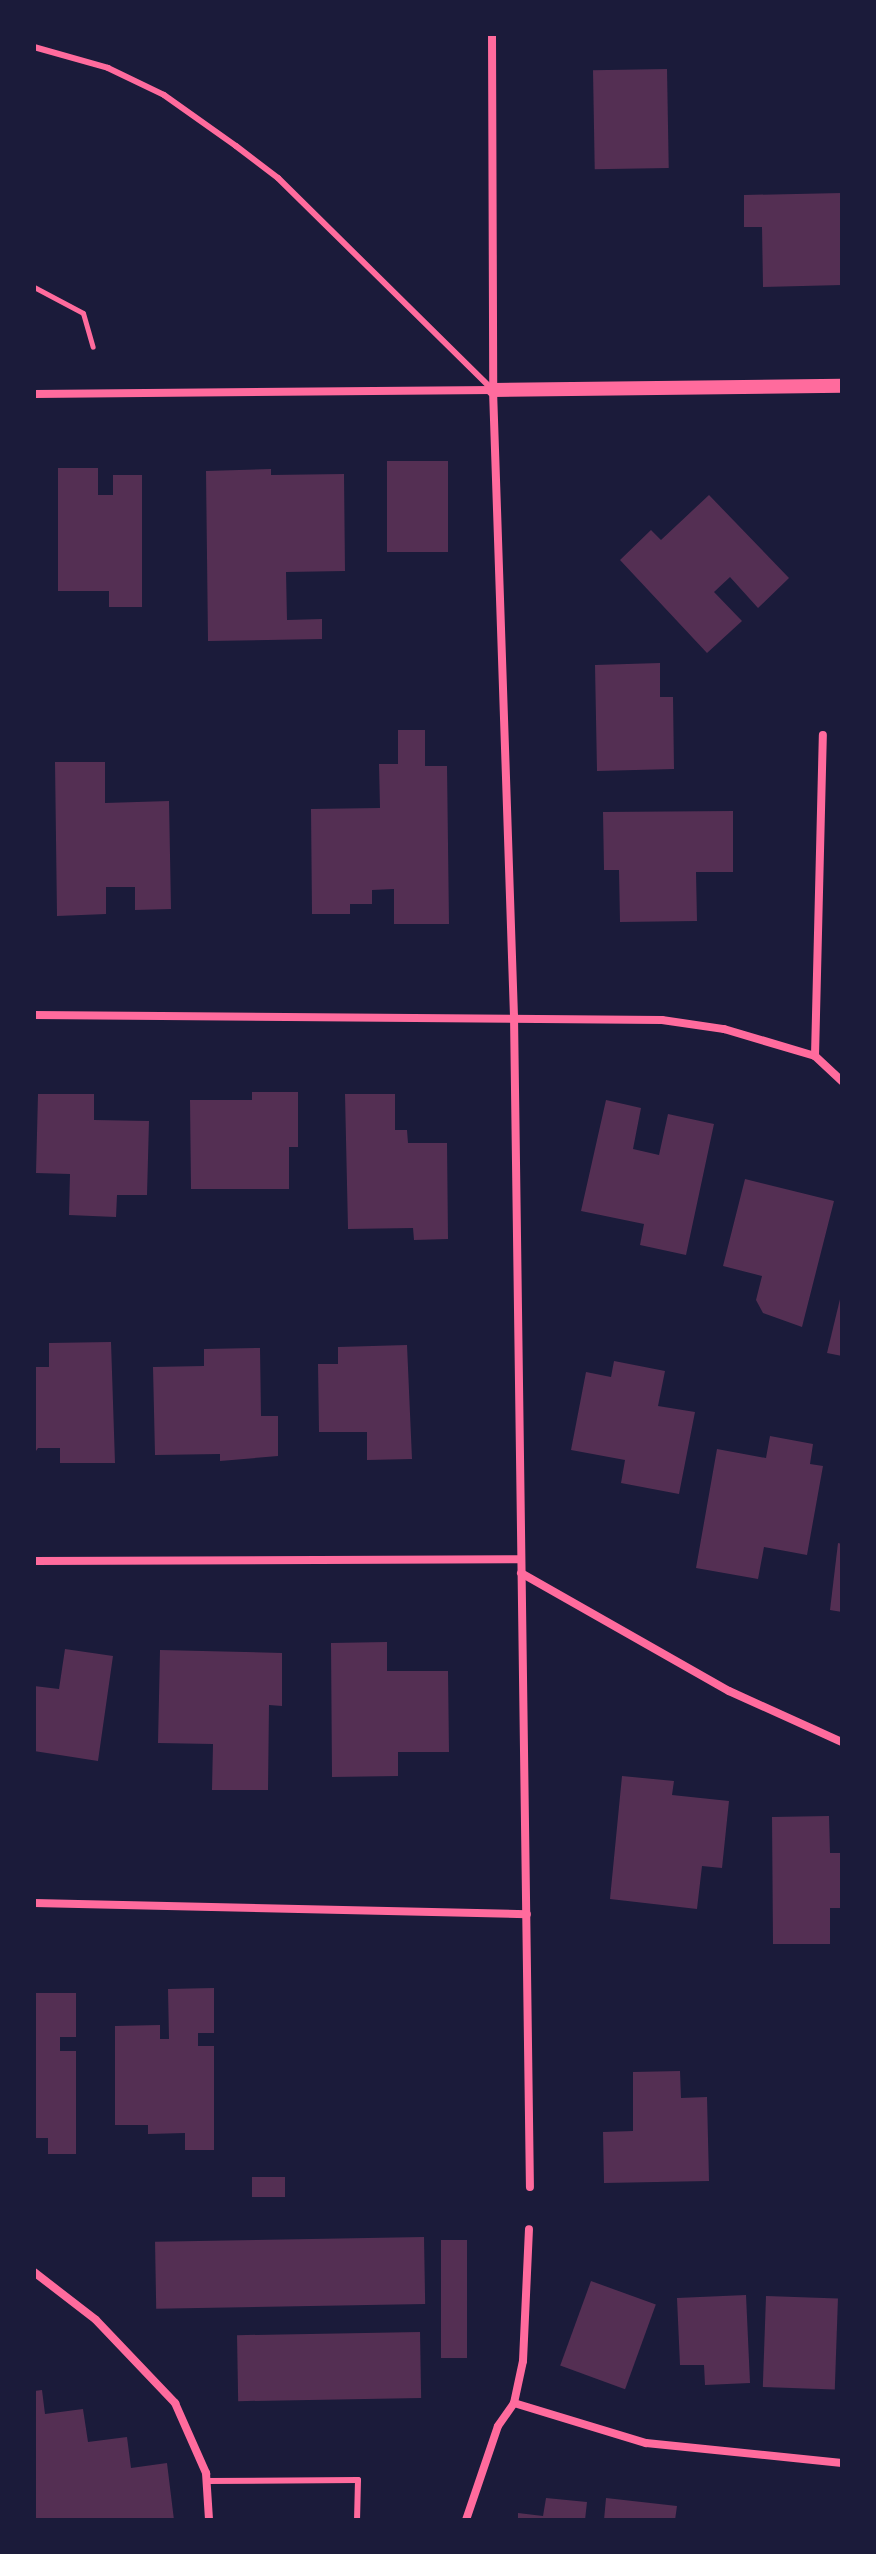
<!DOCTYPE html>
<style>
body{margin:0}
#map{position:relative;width:876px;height:2554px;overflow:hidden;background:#1b1b3a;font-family:"Fira Sans Condensed",sans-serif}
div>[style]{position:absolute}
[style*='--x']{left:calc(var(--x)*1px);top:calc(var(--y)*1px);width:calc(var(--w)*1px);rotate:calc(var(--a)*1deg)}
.building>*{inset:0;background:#542f53;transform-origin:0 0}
.path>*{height:5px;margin:-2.5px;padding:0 2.5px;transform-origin:2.5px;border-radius:2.5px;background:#ff6b9d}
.service>*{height:6px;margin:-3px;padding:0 3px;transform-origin:3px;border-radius:3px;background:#ff6b9d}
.minor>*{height:8px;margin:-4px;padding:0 4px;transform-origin:4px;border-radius:4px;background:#ff6b9d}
.tertiary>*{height:14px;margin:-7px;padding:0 7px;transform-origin:7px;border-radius:7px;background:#ff6b9d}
span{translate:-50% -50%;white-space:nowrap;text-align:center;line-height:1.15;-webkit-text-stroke:6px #1b1b3a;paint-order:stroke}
.frame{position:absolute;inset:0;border:36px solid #1b1b3a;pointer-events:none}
</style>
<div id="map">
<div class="building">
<div style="left:667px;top:69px;width:99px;height:74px;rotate:89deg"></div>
<div style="clip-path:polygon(842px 193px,842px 285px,763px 287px,762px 227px,744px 227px,744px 195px)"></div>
<div style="left:387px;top:461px;width:61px;height:91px"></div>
<div style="clip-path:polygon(58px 468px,98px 468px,98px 495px,113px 495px,113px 475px,142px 475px,142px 607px,109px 607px,109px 591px,58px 591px)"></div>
<div style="clip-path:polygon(271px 469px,271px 475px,344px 474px,345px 571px,286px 572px,287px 620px,322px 619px,322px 639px,208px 641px,206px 471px)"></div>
<div style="clip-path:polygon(709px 495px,789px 578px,758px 608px,730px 577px,714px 592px,742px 621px,707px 653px,620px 560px,651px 530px,661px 540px)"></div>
<div style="clip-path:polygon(660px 663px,660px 697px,673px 697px,674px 769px,597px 771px,595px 665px)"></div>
<div style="clip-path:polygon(398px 730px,425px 730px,425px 766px,447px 766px,449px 924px,394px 924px,394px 889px,372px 890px,372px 904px,350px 904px,350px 914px,312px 914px,311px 809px,380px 808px,379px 764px,398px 764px)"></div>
<div style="clip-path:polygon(55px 762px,105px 762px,105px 803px,169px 801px,171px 909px,135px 910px,135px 887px,106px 887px,106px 914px,57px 916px)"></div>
<div style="clip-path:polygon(733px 811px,733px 872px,696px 872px,697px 921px,620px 922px,619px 870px,604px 870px,603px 812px)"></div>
<div style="clip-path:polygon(252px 1092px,298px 1092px,298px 1147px,289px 1147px,289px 1189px,191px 1189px,190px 1100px,252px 1100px)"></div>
<div style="clip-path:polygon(38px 1094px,94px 1094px,94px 1120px,149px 1121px,147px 1195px,117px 1195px,116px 1217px,69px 1215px,70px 1174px,36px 1173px)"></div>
<div style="clip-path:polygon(345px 1094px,395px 1094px,395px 1130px,407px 1130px,408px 1143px,447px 1143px,448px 1239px,414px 1240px,413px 1228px,348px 1229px)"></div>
<div style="clip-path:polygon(606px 1100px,641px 1108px,633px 1149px,659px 1155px,668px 1114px,714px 1124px,686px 1255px,640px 1245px,644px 1224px,581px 1211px)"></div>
<div style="clip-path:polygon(745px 1179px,834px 1201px,802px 1327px,763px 1313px,756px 1300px,762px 1276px,723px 1266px)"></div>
<div style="clip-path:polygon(841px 1295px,842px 1295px,842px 1356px,827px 1353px)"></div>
<div style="clip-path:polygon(111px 1342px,115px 1463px,60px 1463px,60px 1448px,38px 1448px,34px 1454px,34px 1367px,49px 1367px,49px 1343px)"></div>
<div style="clip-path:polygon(407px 1345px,412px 1459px,367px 1460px,367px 1432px,319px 1432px,318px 1364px,338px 1364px,338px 1347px)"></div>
<div style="clip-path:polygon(260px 1348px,261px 1416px,278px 1416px,278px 1456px,220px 1461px,220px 1454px,155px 1455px,153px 1367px,204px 1366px,204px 1349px)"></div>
<div style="clip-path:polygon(614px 1361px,665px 1371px,658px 1406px,695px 1412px,679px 1494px,621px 1483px,625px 1460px,571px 1450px,586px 1372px,611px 1377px)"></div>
<div style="clip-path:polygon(770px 1436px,813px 1444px,810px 1464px,823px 1466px,807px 1555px,764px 1547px,758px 1579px,696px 1568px,717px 1449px,766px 1458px)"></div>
<div style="clip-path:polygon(838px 1543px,842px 1544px,842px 1612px,830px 1610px)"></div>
<div style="clip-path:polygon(387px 1642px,387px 1671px,448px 1671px,449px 1752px,398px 1752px,398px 1776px,332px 1777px,331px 1643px)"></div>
<div style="clip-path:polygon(65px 1649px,113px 1656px,98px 1761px,34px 1751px,34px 1686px,59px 1689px)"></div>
<div style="clip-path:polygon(160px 1650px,282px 1653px,282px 1706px,269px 1705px,268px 1790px,212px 1790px,213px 1744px,158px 1743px)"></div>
<div style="clip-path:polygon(622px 1776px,674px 1781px,672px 1795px,729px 1801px,722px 1868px,702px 1866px,697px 1909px,610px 1899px)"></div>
<div style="clip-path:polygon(829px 1816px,830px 1853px,842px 1853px,842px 1908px,830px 1908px,830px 1944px,773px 1944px,772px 1817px)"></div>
<div style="clip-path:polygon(214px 1988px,214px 2033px,198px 2033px,198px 2046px,214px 2046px,214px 2150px,185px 2150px,185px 2133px,148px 2134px,148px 2125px,115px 2125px,115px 2026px,160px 2025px,160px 2039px,169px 2039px,168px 1989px)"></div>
<div style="clip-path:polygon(34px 1993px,76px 1993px,76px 2037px,60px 2037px,60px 2051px,76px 2051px,76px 2154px,48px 2154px,48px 2138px,34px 2138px)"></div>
<div style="clip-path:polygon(680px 2071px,681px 2098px,707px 2097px,709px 2181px,604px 2183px,603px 2132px,633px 2131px,633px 2072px)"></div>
<div style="left:252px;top:2177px;width:33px;height:20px"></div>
<div style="left:424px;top:2237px;width:67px;height:269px;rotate:89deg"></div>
<div style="left:441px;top:2240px;width:26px;height:118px"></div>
<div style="left:591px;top:2281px;width:69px;height:90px;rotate:20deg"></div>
<div style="clip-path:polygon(746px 2295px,750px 2383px,705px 2385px,704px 2365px,680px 2365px,677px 2298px)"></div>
<div style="left:766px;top:2296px;width:72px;height:91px;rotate:2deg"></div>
<div style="left:420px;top:2332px;width:66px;height:183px;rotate:89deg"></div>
<div style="clip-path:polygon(42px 2390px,45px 2414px,83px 2409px,88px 2442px,127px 2437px,131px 2468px,167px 2463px,174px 2520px,36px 2520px,34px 2391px)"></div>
<div style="clip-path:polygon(546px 2498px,587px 2502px,585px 2520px,518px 2520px,518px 2513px,543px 2516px)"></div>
<div style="clip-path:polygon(606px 2498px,677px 2506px,675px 2520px,604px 2520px)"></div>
</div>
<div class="path">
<div style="--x:34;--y:287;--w:55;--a:28"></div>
<div style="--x:83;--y:313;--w:35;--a:74"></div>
</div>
<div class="service">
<div style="--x:34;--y:47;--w:77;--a:15.8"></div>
<div style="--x:108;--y:68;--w:62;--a:25.7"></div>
<div style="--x:164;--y:95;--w:88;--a:35.3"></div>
<div style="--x:236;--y:146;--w:53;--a:37.3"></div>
<div style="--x:278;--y:178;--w:302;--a:44.6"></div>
<div style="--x:206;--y:2481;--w:152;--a:-0.4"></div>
<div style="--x:358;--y:2480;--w:40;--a:91.4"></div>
</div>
<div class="minor">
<div style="--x:492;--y:34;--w:356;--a:89.8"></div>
<div style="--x:493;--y:390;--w:626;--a:88.08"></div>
<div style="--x:514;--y:1016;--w:1171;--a:89.22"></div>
<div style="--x:34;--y:394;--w:459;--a:-0.5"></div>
<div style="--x:34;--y:1015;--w:628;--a:0.46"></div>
<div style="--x:662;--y:1020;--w:63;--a:8.3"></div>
<div style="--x:724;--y:1029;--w:95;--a:16.5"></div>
<div style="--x:815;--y:1056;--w:37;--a:43"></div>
<div style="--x:815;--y:1056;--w:321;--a:-88.6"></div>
<div style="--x:34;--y:1561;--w:486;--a:-0.2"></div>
<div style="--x:521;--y:1573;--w:239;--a:29.6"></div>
<div style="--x:729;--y:1691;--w:124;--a:24.3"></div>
<div style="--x:34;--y:1903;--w:493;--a:1.3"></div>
<div style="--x:34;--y:2272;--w:78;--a:37.7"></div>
<div style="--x:96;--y:2320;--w:115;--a:46.4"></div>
<div style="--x:175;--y:2403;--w:77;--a:66.1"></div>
<div style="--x:206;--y:2473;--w:47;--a:86.3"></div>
<div style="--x:514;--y:2403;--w:138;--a:16.9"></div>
<div style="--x:646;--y:2443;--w:197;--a:5.8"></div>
<div style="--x:466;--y:2520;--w:99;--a:-71.2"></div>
<div style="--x:498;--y:2426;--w:28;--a:-55"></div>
<div style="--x:514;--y:2403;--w:43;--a:-77.9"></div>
<div style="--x:523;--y:2361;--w:132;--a:-87.4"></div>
</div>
<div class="tertiary">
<div style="--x:493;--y:390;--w:349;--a:-0.7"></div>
</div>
<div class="frame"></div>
</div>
